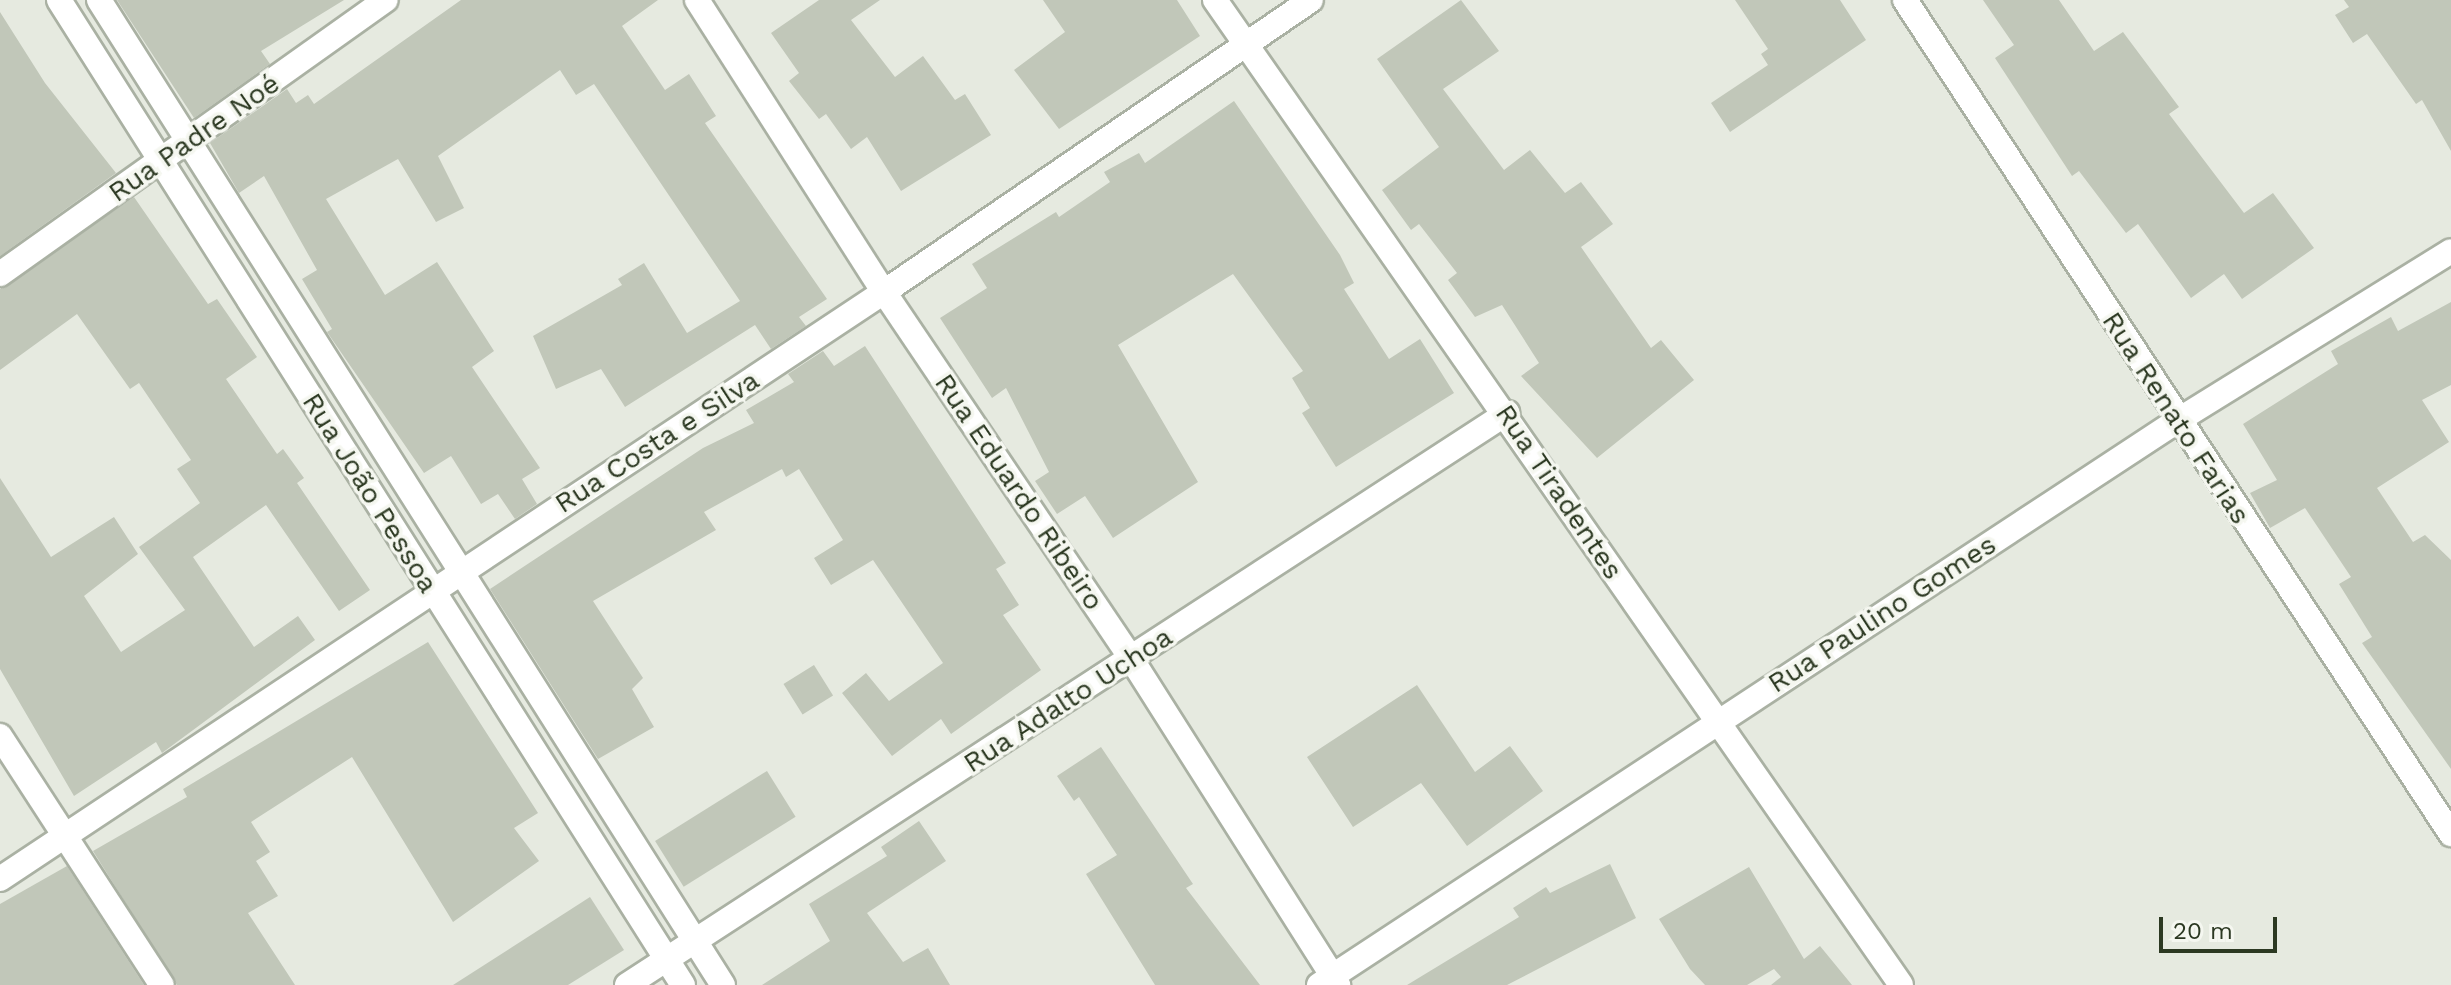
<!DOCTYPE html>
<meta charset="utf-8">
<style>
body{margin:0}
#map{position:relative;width:2451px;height:985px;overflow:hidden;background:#e6eae0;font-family:"Work Sans",sans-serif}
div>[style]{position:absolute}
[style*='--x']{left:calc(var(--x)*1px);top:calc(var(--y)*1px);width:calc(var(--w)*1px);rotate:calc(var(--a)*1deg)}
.building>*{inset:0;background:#c1c7b9;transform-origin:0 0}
.roads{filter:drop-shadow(2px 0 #aab1a3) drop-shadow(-2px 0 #aab1a3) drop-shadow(0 2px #aab1a3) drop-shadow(0 -2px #aab1a3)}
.minor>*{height:24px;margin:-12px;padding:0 12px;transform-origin:12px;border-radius:12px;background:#fff}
.tertiary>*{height:24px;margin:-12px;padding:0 12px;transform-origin:12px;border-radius:12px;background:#fff}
span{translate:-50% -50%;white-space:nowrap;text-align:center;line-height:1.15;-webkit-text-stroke:7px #f5f7f0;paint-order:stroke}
.street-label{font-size:28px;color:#2c3922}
.scale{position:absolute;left:2159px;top:917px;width:118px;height:36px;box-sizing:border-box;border:4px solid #2c3922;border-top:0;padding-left:10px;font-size:24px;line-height:28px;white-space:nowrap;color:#2c3922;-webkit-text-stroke:6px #f5f7f0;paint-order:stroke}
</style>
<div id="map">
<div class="building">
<div style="clip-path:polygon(117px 0,344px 0,261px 51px,270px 64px,194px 118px)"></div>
<div style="clip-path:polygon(461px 0,658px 0,622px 26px,665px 90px,689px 74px,716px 116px,705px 123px,827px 299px,799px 317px,806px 326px,771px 349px,755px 325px,625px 407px,601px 369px,556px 389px,533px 336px,622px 285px,618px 279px,644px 263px,687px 333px,740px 301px,594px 84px,576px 95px,560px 70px,438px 156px,464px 208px,436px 222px,398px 159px,326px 199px,385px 295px,437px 262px,494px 351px,472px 367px,540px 468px,522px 479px,537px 504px,515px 519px,498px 494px,481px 504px,451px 456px,424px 473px,327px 332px,332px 329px,302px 279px,317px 270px,264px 176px,239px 193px,210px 143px,287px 89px,296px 103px,308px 95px,314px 104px)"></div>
<div style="clip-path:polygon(819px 0,880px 0,851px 20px,895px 77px,923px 56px,955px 100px,965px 94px,991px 135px,901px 191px,867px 137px,851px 149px,826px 114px,819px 119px,789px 81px,799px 73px,771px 33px)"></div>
<div style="clip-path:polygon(1043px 0,1177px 0,1200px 36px,1059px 129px,1014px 70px,1065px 32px)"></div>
<div style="clip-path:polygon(1461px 0,1499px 51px,1443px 89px,1504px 170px,1530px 150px,1565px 193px,1581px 182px,1613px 224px,1581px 247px,1651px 348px,1661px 340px,1694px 380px,1597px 458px,1521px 376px,1539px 363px,1502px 305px,1475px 317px,1448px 280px,1457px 273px,1419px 224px,1411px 230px,1382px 190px,1439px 147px,1377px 59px)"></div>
<div style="clip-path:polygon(1735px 0,1840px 0,1866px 40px,1730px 132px,1711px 103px,1768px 65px,1761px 54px,1768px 49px)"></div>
<div style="clip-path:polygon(1983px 0,2059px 0,2094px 51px,2123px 32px,2179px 107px,2169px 114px,2244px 213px,2273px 193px,2314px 248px,2242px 299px,2224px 274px,2191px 298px,2138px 224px,2126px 233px,2079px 171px,2072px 176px,1995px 58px,2014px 45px)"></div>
<div style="clip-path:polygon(2344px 0,2451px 0,2451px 151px,2422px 100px,2416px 104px,2367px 34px,2353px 43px,2335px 15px,2349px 7px)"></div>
<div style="clip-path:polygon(0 12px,45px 83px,116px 173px,0 256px)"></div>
<div style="clip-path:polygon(1234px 101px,1340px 255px,1354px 283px,1344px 289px,1389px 359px,1420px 339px,1454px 393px,1336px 467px,1302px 413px,1310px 408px,1292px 378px,1303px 371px,1233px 274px,1118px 345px,1198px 482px,1113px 538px,1085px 496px,1057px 514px,1035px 481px,1049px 472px,1006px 388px,992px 398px,940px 318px,987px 288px,972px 264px,1056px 212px,1059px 217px,1110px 182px,1104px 172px,1139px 153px,1145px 163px)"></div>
<div style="clip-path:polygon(134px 197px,208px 304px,217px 299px,257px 357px,226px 379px,277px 454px,283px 449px,304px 478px,297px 483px,370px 590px,339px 611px,266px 505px,193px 557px,254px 647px,298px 616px,315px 640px,162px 753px,156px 742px,74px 796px,0 669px,0 478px,51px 557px,114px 517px,138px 554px,84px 596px,121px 652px,185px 610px,139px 547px,200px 503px,177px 469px,191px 460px,139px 383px,130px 389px,77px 314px,0 370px,0 289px)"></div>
<div style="clip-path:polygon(2451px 302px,2451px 385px,2422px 400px,2449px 442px,2377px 488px,2413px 542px,2425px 535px,2451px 560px,2451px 769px,2362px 643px,2372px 637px,2339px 584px,2351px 577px,2305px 508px,2270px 528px,2250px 493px,2277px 480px,2243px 424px,2338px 364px,2331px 351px,2391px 317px,2398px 331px)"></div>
<div style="clip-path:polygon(865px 346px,1006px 563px,996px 569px,1019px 605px,1003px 615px,1041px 670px,951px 734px,941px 719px,892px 756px,842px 693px,866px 673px,889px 701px,943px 663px,873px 560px,831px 585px,814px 558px,843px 540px,799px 469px,786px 477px,782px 469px,704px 512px,716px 530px,593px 601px,643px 678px,632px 689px,654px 727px,598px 759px,490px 589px,703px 448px,754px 423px,746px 410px,794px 382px,788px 374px,823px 351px,834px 366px)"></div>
<div style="clip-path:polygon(428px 642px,538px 813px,514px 828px,539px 861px,453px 922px,352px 757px,251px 822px,270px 852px,256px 861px,278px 896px,248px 913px,295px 985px,177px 985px,93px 851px,187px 797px,183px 789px)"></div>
<div style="left:814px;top:665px;width:36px;height:36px;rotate:58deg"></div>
<div style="clip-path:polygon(1417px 685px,1475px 772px,1510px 746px,1543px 791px,1467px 846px,1421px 783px,1353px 827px,1307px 757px)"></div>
<div style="clip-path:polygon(1101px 747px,1193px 884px,1186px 888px,1260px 985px,1155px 985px,1086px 874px,1117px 855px,1079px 797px,1074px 801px,1057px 776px)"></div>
<div style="left:767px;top:771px;width:54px;height:132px;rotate:58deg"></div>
<div style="clip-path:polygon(919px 821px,946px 861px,867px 913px,903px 962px,928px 948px,950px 985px,762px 985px,830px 941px,809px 904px,887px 856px,881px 847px)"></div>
<div style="clip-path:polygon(1610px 864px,1636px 918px,1507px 985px,1407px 985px,1519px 917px,1513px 908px,1546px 887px,1550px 893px)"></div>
<div style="clip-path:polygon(67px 866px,144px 985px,0 985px,0 904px)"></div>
<div style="clip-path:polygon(1749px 867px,1804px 959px,1820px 946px,1852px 985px,1771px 985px,1781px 977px,1774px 969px,1747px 985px,1705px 985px,1690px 969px,1659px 919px)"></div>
<div style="clip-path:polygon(590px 897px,624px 950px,568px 985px,453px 985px)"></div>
</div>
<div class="roads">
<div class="minor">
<div style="--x:697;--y:0;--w:347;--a:57.4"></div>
<div style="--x:884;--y:292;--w:444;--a:56"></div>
<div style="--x:1132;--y:660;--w:385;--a:57.6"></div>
<div style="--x:1215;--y:0;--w:1200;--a:55.14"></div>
<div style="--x:1905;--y:0;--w:997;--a:56.79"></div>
<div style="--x:0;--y:274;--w:473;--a:-35.4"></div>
<div style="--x:0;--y:736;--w:297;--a:57"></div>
<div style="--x:0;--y:879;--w:1061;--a:-33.59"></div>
<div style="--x:884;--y:292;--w:517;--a:-34.37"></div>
<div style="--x:627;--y:985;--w:1050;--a:-33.02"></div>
<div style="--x:1319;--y:985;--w:1027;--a:-33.32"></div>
<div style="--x:2177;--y:421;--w:322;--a:-31.8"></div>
</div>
<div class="tertiary">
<div style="--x:59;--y:0;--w:1166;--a:57.65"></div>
<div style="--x:99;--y:0;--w:1166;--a:57.65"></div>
</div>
</div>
<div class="street-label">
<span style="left:194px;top:138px;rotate:-35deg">Rua Padre Noé</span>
<span style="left:2176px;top:418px;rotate:57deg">Rua Renato Farias</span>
<span style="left:657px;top:442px;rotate:-33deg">Rua Costa e Silva</span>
<span style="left:1019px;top:492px;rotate:56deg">Rua Eduardo Ribeiro</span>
<span style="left:1559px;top:492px;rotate:56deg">Rua Tiradentes</span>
<span style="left:370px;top:493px;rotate:58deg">Rua João Pessoa</span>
<span style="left:1882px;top:614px;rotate:-33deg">Rua Paulino Gomes</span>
<span style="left:1068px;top:700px;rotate:-33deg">Rua Adalto Uchoa</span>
</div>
<div class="scale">20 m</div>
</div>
